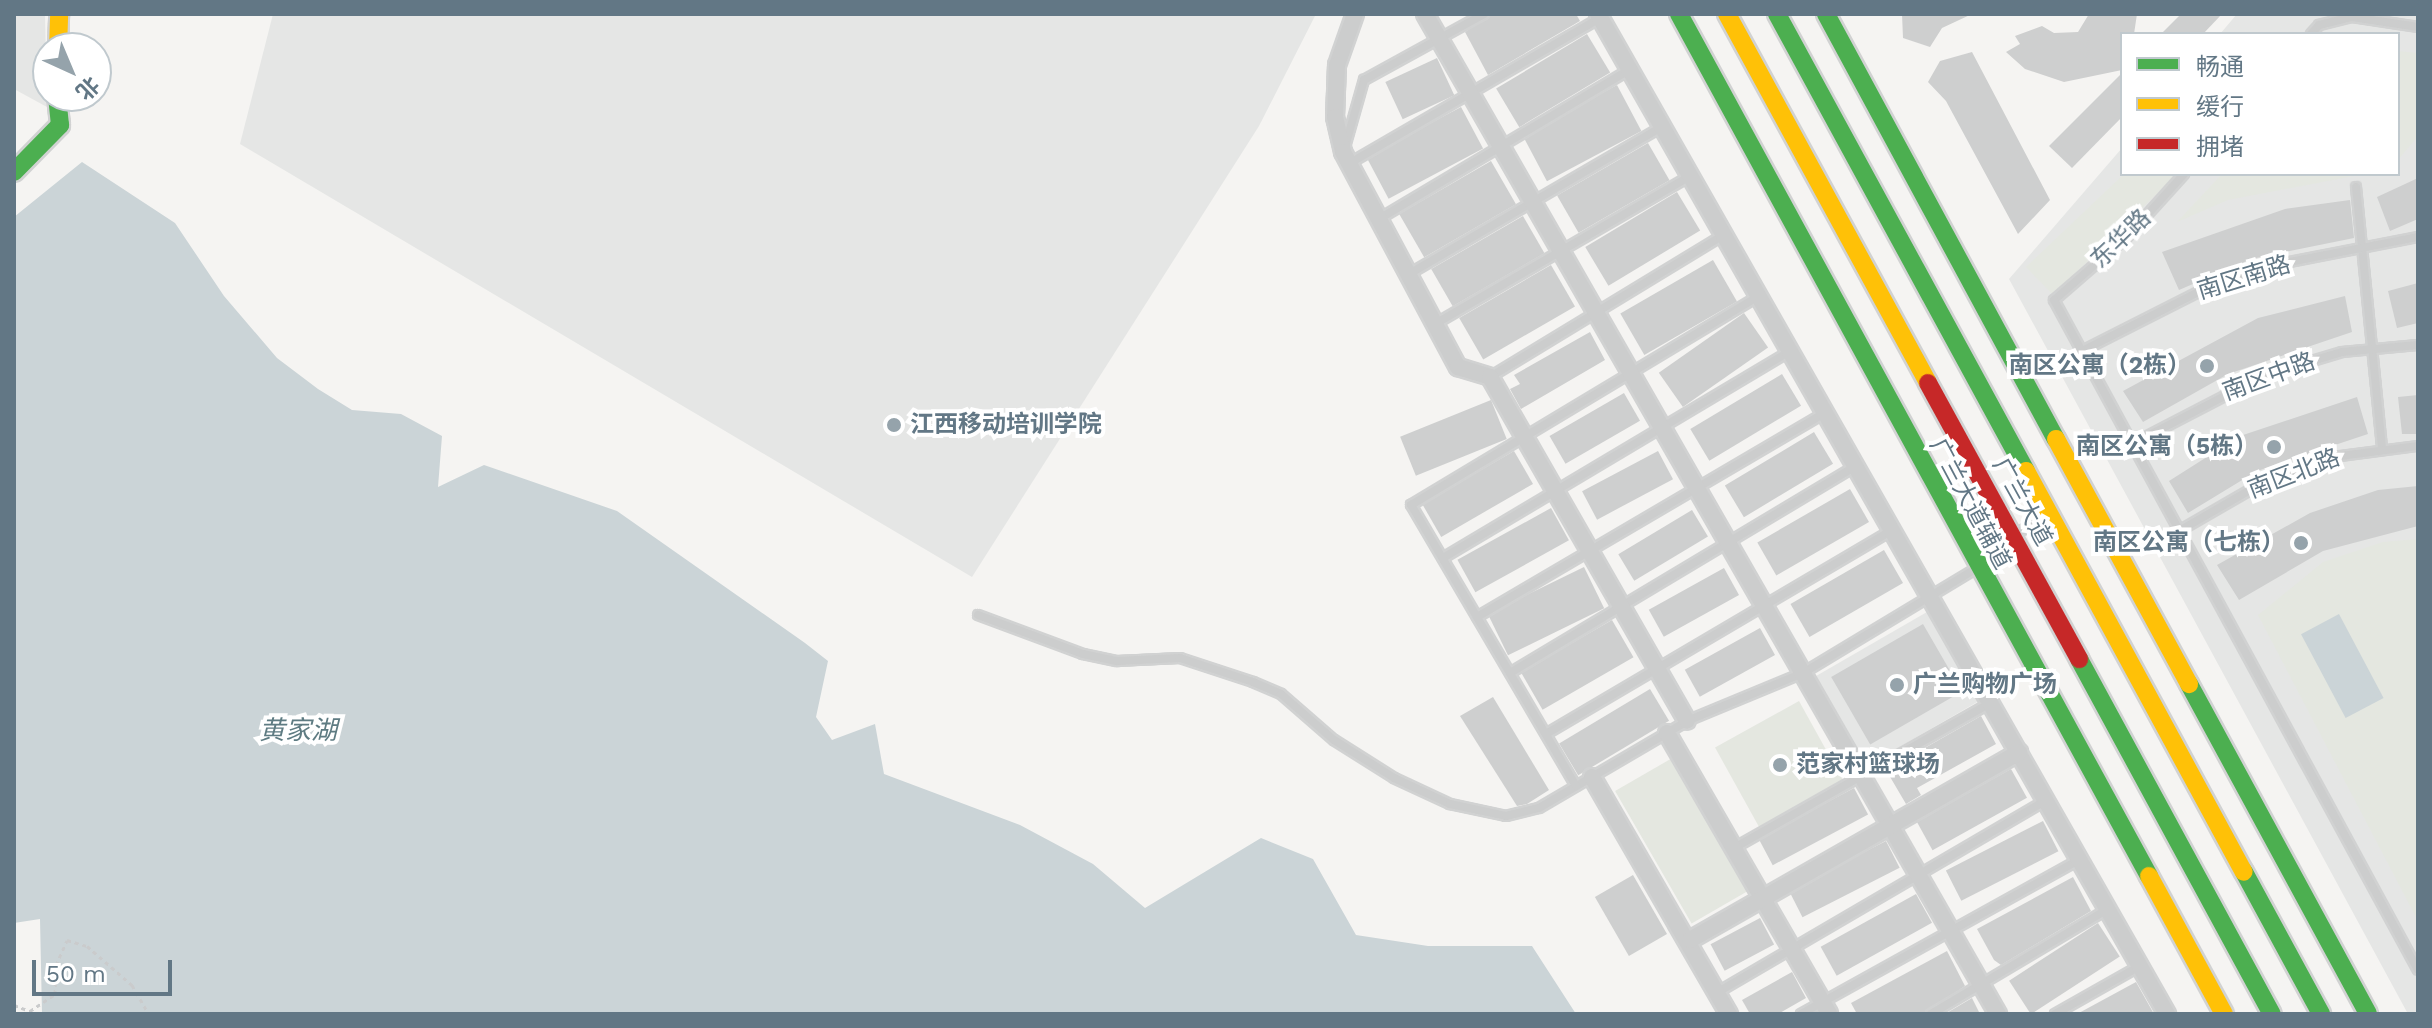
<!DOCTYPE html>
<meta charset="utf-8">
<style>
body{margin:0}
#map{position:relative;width:2432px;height:1028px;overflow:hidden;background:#f5f4f2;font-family:"Work Sans","Noto Sans SC",sans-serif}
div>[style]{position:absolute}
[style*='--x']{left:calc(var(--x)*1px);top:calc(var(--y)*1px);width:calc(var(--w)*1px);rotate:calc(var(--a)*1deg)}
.built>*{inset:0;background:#e5e6e5;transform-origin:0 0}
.green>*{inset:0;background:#e4e7e0;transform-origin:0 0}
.water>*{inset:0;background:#cbd4d7;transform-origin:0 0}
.building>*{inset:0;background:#cecfcf;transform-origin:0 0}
.path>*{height:3px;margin-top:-1.5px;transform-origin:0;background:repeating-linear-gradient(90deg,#cacbcc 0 4px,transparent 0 8px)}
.roads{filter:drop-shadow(2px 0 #d1d2d2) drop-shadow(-2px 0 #d1d2d2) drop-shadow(0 2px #d1d2d2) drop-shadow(0 -2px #d1d2d2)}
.lane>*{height:8px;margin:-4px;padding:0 4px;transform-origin:4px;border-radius:4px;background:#cccdcd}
.street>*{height:16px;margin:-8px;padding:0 8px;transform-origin:8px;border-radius:8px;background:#cccdcd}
.fast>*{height:18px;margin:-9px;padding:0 9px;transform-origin:9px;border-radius:9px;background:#4caf50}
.slow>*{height:18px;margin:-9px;padding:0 9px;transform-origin:9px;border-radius:9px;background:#ffc107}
.jam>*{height:18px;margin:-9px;padding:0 9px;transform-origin:9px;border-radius:9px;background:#c62828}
.dots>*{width:22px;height:22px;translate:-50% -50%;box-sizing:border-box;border:4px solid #fff;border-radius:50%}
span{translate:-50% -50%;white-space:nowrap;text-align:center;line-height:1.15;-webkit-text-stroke:8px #fff;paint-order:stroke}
.street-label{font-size:24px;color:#627785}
.poi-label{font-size:24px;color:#627785;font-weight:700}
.right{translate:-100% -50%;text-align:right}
.left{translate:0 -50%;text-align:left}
.water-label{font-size:26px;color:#5e7b82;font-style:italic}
.frame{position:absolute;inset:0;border:16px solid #627785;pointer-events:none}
.legend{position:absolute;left:2120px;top:32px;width:280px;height:144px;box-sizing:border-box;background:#fff;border:2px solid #c0c9ce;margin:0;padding:10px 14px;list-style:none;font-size:24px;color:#627785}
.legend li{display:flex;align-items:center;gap:16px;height:40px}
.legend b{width:40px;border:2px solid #c0c9ce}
.north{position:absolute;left:32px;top:32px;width:80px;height:80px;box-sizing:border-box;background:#fff;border:2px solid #c0c9ce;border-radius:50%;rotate:136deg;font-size:22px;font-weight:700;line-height:32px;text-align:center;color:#627785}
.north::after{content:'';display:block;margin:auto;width:28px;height:36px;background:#95a3ab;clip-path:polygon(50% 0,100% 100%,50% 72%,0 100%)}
.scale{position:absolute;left:32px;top:960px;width:140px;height:36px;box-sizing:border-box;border:4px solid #627785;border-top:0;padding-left:10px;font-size:24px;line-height:28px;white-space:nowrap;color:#627785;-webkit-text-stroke:6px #fff;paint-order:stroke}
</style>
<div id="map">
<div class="built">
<div style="clip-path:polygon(14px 14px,45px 14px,47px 107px,14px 89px)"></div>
<div style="clip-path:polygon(273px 14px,1316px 14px,1259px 126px,972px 577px,240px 144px)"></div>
<div style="clip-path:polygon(2237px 14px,2418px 14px,2418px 1014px,2408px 1014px,2009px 279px,2122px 148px,2122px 174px,2398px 174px,2398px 34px,2220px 34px)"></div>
<div style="left:1927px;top:612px;width:103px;height:129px;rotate:60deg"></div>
</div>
<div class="green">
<div style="clip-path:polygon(2398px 51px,2418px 53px,2418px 136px,2398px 160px)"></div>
<div style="clip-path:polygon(2124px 174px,2177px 174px,2053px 295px,2026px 267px)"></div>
<div style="clip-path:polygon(2222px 174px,2364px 174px,2228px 200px,2177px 222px)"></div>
<div style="clip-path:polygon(2418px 539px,2418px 921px,2258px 615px,2323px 562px,2383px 542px)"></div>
<div style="left:1799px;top:701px;width:92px;height:96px;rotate:61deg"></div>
<div style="left:1674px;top:757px;width:153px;height:68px;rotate:60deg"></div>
</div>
<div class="water">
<div style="clip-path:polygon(82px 162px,175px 223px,224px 296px,277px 358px,318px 389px,352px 410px,401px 414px,442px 436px,438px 487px,484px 465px,617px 511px,805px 643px,828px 661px,816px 717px,832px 740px,875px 724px,884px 774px,1020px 825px,1093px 864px,1145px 908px,1261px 838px,1313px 859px,1356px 935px,1428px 946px,1532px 946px,1576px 1014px,42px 1014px,40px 919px,14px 923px,14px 217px)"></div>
<div style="left:2339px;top:614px;width:95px;height:43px;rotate:62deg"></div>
</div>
<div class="building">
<div style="clip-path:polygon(1491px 14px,1576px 14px,1580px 21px,1488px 75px,1465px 32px)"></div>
<div style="clip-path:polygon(1902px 14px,1972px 14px,1942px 28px,1930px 47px,1903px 38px)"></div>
<div style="clip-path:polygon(2089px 14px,2137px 14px,2134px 34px,2122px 34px,2122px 70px,2064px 82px,2025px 69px,2006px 52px,2020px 44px,2015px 36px,2042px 26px,2054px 33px,2078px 32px)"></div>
<div style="clip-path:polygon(2181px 14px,2222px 14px,2203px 34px,2161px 34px)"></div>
<div style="left:1587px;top:34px;width:45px;height:106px;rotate:59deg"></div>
<div style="clip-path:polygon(1972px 52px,2050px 200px,2018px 234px,1946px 101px,1928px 82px,1940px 61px)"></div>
<div style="left:1437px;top:58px;width:41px;height:57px;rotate:65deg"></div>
<div style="clip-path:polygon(2122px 73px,2122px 117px,2072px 168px,2049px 146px)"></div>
<div style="left:1617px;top:85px;width:52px;height:107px;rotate:62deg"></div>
<div style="left:1461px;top:107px;width:47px;height:107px;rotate:62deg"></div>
<div style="left:1648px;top:143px;width:43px;height:105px;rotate:60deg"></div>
<div style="left:1491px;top:161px;width:50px;height:106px;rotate:60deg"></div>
<div style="clip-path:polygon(2418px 178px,2418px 219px,2390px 231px,2377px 197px)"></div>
<div style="left:1677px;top:192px;width:45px;height:107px;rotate:59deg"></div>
<div style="clip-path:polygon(2350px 200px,2354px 238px,2251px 259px,2179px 290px,2162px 252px,2285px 209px)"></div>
<div style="left:1523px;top:216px;width:43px;height:106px;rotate:60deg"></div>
<div style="left:1713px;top:260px;width:48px;height:107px;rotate:60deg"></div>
<div style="left:1551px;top:265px;width:48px;height:106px;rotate:60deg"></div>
<div style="clip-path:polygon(2418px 283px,2418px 323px,2397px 328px,2388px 291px)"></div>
<div style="clip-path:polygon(2345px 296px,2352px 332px,2228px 374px,2143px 422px,2123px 391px,2258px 318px)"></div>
<div style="left:1744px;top:313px;width:42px;height:104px;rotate:55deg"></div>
<div style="clip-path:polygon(1590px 332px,1605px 360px,1521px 409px,1510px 389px,1520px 384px,1514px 375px)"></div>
<div style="left:1782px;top:374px;width:37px;height:107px;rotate:59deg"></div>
<div style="left:1624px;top:393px;width:32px;height:86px;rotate:60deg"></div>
<div style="clip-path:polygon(2418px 395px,2418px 434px,2402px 434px,2398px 397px)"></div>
<div style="clip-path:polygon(2357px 397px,2368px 434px,2257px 471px,2188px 513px,2169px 481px,2240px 436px)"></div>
<div style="left:1491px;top:400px;width:42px;height:98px;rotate:68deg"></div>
<div style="left:1814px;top:432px;width:37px;height:104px;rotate:59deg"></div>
<div style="left:1514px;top:451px;width:38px;height:106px;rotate:60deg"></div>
<div style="left:1658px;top:451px;width:32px;height:86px;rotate:62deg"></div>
<div style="clip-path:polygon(2418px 486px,2418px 526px,2323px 551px,2239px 600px,2217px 565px,2310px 513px,2378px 490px)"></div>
<div style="left:1850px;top:489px;width:38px;height:107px;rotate:60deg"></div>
<div style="left:1551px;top:508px;width:37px;height:107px;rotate:61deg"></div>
<div style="left:1692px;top:510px;width:31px;height:86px;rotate:59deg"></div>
<div style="left:1884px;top:550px;width:38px;height:108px;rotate:60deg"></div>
<div style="left:1584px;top:567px;width:46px;height:107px;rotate:64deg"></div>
<div style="left:1724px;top:568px;width:31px;height:86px;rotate:61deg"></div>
<div style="left:1612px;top:620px;width:43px;height:105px;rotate:60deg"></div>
<div style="left:1923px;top:624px;width:78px;height:106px;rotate:60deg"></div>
<div style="left:1760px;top:628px;width:31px;height:86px;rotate:61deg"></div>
<div style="left:1650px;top:689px;width:37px;height:106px;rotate:59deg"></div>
<div style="clip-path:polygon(1493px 697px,1549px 790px,1527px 804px,1517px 806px,1460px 716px)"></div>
<div style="clip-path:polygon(1981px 716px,1996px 744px,1917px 788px,1921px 795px,1906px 804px,1886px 770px)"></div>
<div style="left:2011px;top:769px;width:33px;height:108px;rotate:61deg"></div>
<div style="left:1854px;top:788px;width:30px;height:108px;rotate:62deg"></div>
<div style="left:2043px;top:821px;width:34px;height:109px;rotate:63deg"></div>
<div style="left:1886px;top:841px;width:30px;height:109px;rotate:63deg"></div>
<div style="left:1633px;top:875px;width:68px;height:44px;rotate:60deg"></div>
<div style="clip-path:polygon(2073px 877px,2091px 911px,2001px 965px,1994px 960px,1977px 929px)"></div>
<div style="left:1916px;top:894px;width:33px;height:109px;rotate:61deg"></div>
<div style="left:1760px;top:918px;width:30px;height:56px;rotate:62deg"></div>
<div style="left:2098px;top:923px;width:40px;height:106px;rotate:57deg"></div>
<div style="clip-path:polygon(1947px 951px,1965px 986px,1924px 1014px,1857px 1014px,1851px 1003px)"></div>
<div style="clip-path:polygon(1792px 972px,1806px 998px,1778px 1014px,1750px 1014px,1742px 1000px)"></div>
<div style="clip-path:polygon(2136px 982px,2154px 1014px,2077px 1014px)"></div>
<div style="clip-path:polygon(1972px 998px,1980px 1014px,1945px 1014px)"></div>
</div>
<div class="path">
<div style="--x:14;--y:1005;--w:17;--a:21"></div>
<div style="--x:30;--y:1011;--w:30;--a:-34"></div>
<div style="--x:55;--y:994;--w:29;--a:-88"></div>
<div style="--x:56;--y:965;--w:27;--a:-66"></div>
<div style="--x:67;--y:940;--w:21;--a:17"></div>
<div style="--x:87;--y:946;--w:60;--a:40.9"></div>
<div style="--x:132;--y:985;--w:34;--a:60"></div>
</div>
<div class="roads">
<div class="lane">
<div style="--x:2311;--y:34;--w:12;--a:-48"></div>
<div style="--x:2319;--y:25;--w:34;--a:-14"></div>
<div style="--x:2352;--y:17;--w:67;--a:8.6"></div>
<div style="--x:1345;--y:147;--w:70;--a:-74.2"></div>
<div style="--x:1364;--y:80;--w:137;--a:-28.8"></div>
<div style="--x:1350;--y:163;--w:289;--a:-30.1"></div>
<div style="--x:2184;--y:174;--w:84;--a:132.1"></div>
<div style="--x:2128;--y:236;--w:98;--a:139.1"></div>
<div style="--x:2054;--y:300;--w:762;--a:61.49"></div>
<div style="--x:2356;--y:187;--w:263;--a:84.3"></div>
<div style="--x:1379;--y:219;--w:291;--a:-30.8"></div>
<div style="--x:1409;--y:274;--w:293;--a:-30.2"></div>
<div style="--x:1435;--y:324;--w:295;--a:-30.1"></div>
<div style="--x:2082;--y:351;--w:146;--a:-26.9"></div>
<div style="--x:2212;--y:285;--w:65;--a:-17.9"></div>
<div style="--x:2274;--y:265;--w:147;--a:-11"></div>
<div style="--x:1490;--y:377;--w:274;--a:-31.3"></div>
<div style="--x:2132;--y:444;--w:150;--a:-27.4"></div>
<div style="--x:2265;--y:375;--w:80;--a:-16.6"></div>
<div style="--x:2342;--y:352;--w:76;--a:-5.3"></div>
<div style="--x:2179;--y:531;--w:82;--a:-30"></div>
<div style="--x:2250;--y:490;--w:82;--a:-23.1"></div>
<div style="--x:2325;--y:458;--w:94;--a:-7.4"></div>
<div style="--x:1443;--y:558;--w:404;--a:-30.8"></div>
<div style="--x:978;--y:615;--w:112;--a:20.4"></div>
<div style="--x:1083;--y:654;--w:35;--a:12"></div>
<div style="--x:1117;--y:661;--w:63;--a:-2.7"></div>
<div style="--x:1180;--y:658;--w:77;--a:18.2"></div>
<div style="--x:1253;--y:682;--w:30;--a:23"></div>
<div style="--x:1281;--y:694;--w:70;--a:41"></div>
<div style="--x:1334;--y:740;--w:71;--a:32.3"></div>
<div style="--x:1394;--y:778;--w:62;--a:24.9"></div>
<div style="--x:1450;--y:804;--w:57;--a:12.1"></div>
<div style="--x:1506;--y:816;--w:34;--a:-14"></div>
<div style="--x:1539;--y:808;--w:172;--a:-30.4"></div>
<div style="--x:1687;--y:721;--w:126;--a:-22.5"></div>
<div style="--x:1803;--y:673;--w:203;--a:-31.1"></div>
<div style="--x:1977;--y:568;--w:49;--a:-42.5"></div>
<div style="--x:2013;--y:535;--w:38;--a:-28"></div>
<div style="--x:1477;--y:617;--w:403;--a:-30.4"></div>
<div style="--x:1510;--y:673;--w:403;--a:-30.9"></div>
<div style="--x:1546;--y:734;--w:402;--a:-30.5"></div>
<div style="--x:1576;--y:786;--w:326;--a:-120.4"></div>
<div style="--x:1411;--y:505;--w:406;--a:-31"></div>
<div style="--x:1734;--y:848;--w:294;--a:-29.5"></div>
<div style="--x:1718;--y:992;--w:379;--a:-30.3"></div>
<div style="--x:1801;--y:1014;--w:318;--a:-29"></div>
<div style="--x:1931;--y:1014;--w:206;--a:-30.7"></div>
<div style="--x:2055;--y:1014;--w:98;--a:-29.5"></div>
</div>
<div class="street">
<div style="--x:1355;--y:14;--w:54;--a:109.4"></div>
<div style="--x:1337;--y:65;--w:52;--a:92.2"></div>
<div style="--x:1335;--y:117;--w:36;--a:77"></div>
<div style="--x:1343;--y:152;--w:244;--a:61.9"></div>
<div style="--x:1458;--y:367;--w:34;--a:17"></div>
<div style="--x:1490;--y:377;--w:396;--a:60.2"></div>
<div style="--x:1425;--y:14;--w:1153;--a:60.19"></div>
<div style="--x:1598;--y:14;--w:1151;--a:60.36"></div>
<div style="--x:1667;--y:733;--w:324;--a:60"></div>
<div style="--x:1592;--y:777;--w:274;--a:60"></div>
<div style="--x:1690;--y:940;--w:379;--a:-29.7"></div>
</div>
<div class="fast">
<div style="--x:1679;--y:14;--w:982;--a:61.4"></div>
<div style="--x:1777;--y:14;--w:520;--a:61.42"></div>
<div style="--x:1826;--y:14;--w:483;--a:61.6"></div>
<div style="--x:14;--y:172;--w:66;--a:-45.6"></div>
<div style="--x:60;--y:125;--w:29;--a:-96"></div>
<div style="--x:2079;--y:659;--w:404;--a:61.5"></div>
<div style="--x:2189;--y:684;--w:375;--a:61.5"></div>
<div style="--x:2244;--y:872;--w:162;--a:61.5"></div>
</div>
<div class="slow">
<div style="--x:1727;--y:14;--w:420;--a:61.4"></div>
<div style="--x:58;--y:48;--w:34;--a:-88"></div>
<div style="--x:2056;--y:439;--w:279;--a:61.5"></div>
<div style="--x:2026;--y:471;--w:456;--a:61.5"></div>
<div style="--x:2149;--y:876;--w:157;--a:61.5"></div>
</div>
<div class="jam">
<div style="--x:1928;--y:383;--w:315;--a:61.3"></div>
</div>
</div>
<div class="dots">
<div style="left:2207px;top:366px;background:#95a3ab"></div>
<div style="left:894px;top:425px;background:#95a3ab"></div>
<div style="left:2274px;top:447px;background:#95a3ab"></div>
<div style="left:2301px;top:543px;background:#95a3ab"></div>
<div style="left:1897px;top:685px;background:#95a3ab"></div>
<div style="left:1780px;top:765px;background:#95a3ab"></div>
</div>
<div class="street-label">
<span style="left:2121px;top:239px;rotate:-44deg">东华路</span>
<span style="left:2244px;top:278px;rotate:-17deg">南区南路</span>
<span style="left:2269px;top:377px;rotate:-20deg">南区中路</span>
<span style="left:2294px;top:474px;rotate:-21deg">南区北路</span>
<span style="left:2022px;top:502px;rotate:61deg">广兰大道</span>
<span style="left:1970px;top:504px;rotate:62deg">广兰大道辅道</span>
</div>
<div class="poi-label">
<span class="right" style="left:2191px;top:366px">南区公寓（2栋）</span>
<span class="left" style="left:910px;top:425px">江西移动培训学院</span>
<span class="right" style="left:2258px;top:447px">南区公寓（5栋）</span>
<span class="right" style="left:2285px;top:543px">南区公寓（七栋）</span>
<span class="left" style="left:1913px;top:685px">广兰购物广场</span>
<span class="left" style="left:1796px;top:765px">范家村篮球场</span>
</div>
<div class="water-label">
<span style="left:298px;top:731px">黄家湖</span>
</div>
<div class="frame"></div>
<ul class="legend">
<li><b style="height:10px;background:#4caf50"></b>畅通</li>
<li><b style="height:10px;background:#ffc107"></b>缓行</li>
<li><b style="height:10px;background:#c62828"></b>拥堵</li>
</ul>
<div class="north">北</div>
<div class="scale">50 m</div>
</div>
